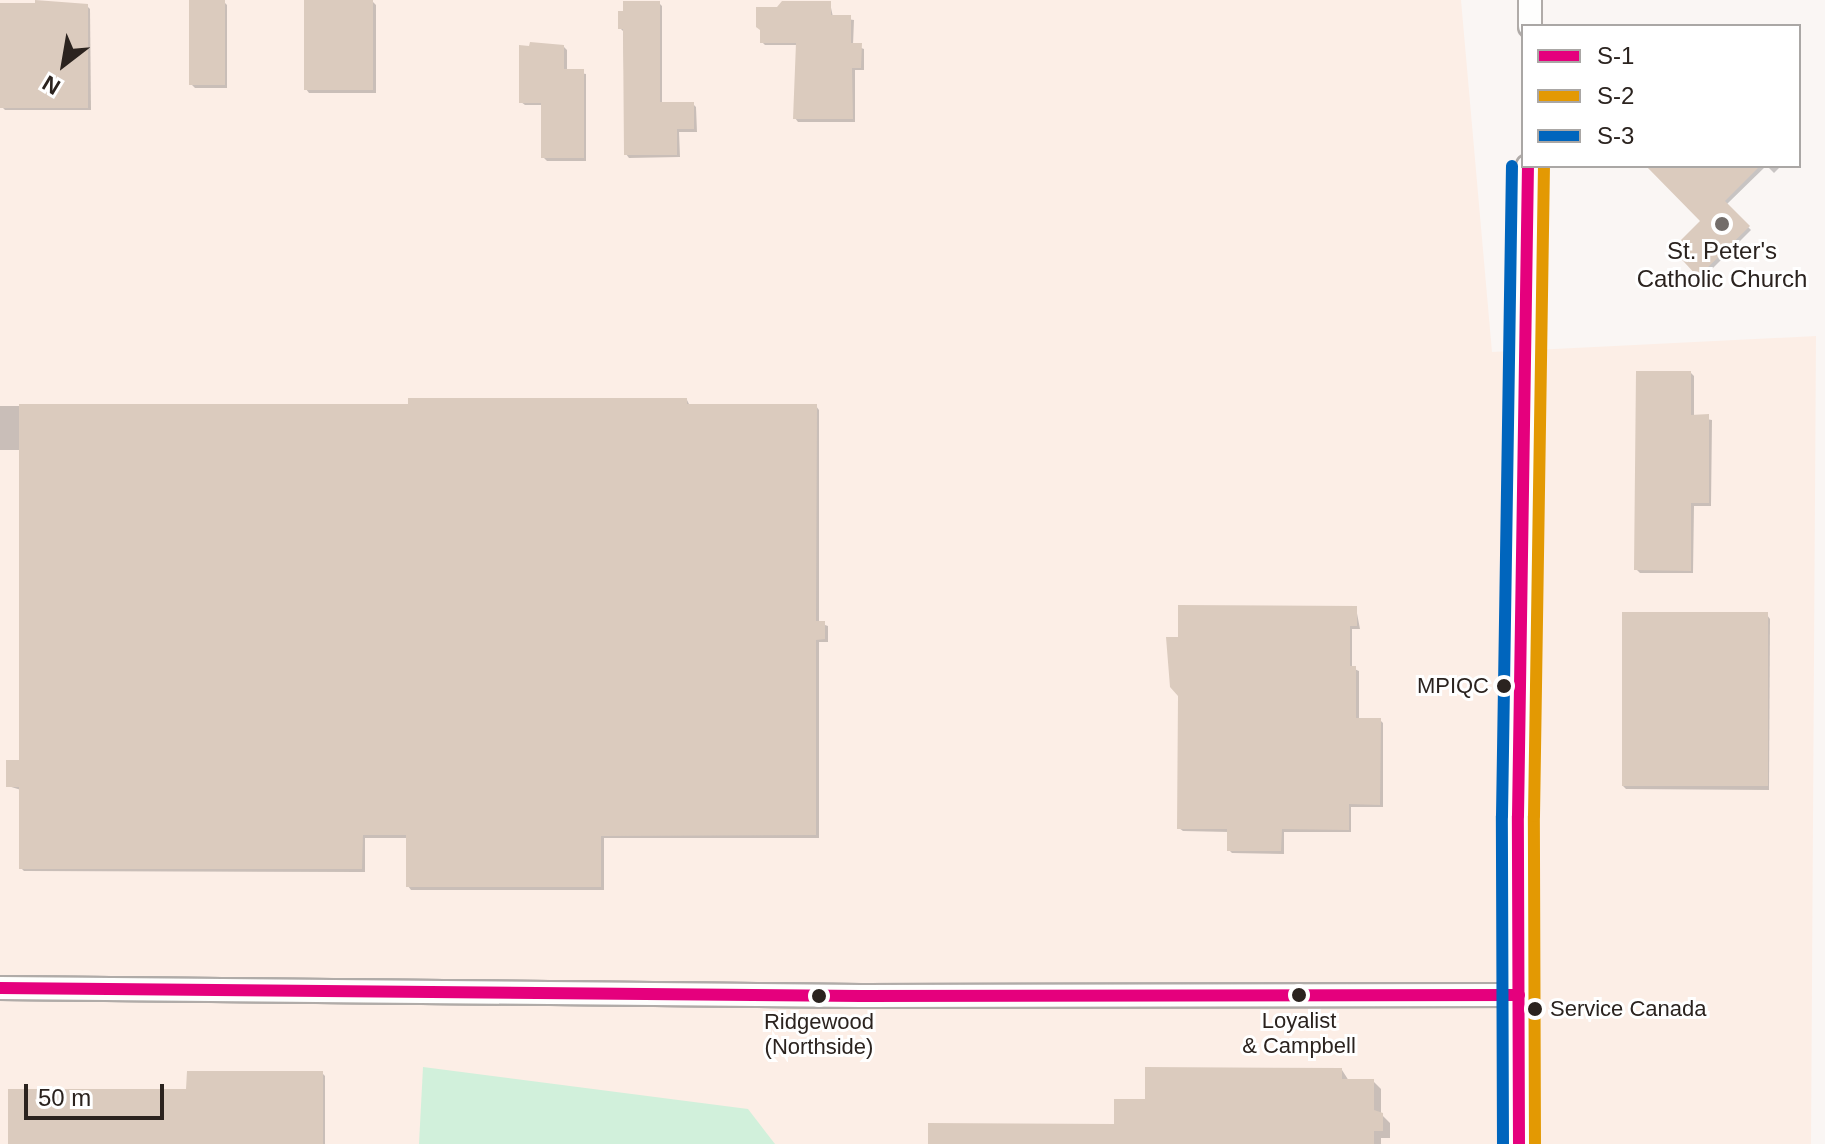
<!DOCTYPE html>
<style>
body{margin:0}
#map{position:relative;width:1825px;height:1144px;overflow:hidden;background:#faf6f4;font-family:Helvetica,sans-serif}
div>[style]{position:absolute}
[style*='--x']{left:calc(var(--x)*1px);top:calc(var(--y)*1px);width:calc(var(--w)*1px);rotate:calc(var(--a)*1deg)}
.industrial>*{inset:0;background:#fceee6}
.green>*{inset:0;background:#d1f0db}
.shadow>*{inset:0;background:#0003}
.building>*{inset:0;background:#dbcbbe;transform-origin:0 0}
.roads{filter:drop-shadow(2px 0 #b0aba8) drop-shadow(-2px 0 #b0aba8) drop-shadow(0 2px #b0aba8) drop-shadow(0 -2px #b0aba8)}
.street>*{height:22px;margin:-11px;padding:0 11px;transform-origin:11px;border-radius:11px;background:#fefefd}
.bus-1>*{height:12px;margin:-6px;padding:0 6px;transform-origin:6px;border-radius:6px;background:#e5007d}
.bus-2>*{height:12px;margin:-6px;padding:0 6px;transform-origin:6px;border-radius:6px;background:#e39903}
.bus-3>*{height:12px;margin:-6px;padding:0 6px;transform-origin:6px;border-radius:6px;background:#0065bd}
.dots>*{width:22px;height:22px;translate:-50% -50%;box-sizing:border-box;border:4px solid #fff;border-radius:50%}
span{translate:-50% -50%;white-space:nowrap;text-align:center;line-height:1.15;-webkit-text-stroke:6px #fff;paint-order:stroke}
.bus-label{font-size:22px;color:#2b231f}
.right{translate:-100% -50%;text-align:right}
.left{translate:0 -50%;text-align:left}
.poi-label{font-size:24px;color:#2b231f}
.legend{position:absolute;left:1521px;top:24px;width:280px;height:144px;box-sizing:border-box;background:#fff;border:2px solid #aaa7a5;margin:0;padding:10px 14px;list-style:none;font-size:24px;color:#2b231f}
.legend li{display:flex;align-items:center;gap:16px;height:40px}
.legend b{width:40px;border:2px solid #aaa7a5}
.north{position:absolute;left:24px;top:24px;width:80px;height:80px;-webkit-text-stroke:6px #fff;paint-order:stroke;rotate:211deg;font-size:22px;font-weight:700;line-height:32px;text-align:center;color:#2b231f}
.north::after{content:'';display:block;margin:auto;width:28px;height:36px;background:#2b231f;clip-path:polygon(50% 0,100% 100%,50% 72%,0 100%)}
.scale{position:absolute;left:24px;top:1084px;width:140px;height:36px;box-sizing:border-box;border:4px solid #2b231f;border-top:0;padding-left:10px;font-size:24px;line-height:28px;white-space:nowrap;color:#2b231f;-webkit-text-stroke:6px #fff;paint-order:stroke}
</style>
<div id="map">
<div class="industrial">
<div style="clip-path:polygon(0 0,1461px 0,1492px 352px,1816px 336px,1811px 1144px,0 1144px)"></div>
</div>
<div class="green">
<div style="clip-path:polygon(423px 1067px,748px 1109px,775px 1144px,419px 1144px)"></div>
</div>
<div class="shadow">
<div style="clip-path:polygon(37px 1px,87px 6px,90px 9px,91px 110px,5px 110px,2px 107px)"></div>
<div style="clip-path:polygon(372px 1px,376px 5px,376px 93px,309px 93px,306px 89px)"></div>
<div style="clip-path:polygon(224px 2px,227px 5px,227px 88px,195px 88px,191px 84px)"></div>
<div style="clip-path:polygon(659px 3px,662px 6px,662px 104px,693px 104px,696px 107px,697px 132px,679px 132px,680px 157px,629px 158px,626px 154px,623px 31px,620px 28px)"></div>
<div style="clip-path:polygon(830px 3px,833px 17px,854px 20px,853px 45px,864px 49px,864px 70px,855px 70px,855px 122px,798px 122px,795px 118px,798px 45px,765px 45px,762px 42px)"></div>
<div style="clip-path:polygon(564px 47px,567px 50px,567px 71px,586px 74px,586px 161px,547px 161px,543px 157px,543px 105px,525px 105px,521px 102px)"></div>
<div style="clip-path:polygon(1648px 166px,1766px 166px,1726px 205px,1751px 230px,1703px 278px,1674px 249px,1703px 221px)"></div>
<div style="clip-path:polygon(1767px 166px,1781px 166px,1774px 173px)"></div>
<div style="clip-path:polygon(1691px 373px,1694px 376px,1694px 417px,1712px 420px,1711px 506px,1694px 506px,1693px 573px,1640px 573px,1636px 569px)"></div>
<div style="clip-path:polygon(687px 400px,690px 406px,816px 406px,819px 410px,819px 623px,828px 626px,828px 642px,819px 642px,819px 838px,604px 838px,604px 890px,411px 890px,408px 886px,408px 838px,365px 838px,365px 872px,24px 871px,21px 868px,21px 790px,8px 786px,21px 762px,21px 450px,0 450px,0 406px,410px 406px)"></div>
<div style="clip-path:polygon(1356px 608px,1360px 629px,1352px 629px,1352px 668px,1359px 671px,1359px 720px,1380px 720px,1383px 723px,1383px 807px,1351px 807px,1351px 832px,1284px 832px,1284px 854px,1232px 853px,1229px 850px,1229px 832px,1183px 831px,1179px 828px)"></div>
<div style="clip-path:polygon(1767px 615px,1770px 619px,1769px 790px,1626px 789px,1623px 786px)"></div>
<div style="clip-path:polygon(1342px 1070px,1349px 1081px,1373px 1081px,1381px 1089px,1381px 1114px,1390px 1123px,1390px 1138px,1381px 1138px,1381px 1144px,930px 1144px,1116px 1126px,1147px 1101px)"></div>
<div style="clip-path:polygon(322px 1073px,325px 1076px,325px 1144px,10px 1144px,188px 1091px)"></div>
</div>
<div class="building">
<div style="clip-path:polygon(35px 0,88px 4px,88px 108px,0 108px,0 3px,35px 3px)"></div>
<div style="left:189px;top:0;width:36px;height:85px"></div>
<div style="left:304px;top:0;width:69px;height:90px"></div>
<div style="clip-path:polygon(623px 1px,660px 1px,660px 102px,694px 102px,694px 129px,677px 129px,677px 155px,624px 155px,623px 29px,618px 29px,618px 11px,623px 11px)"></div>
<div style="clip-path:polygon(782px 1px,831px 1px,831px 15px,851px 15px,851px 43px,862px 43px,861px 68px,852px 68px,853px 119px,793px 119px,796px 43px,760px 43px,760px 30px,756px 27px,756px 7px,777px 7px)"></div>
<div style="clip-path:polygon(530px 42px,564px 45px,564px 69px,584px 69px,584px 158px,541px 158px,541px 103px,519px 103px,519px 45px,529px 46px)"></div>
<div style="clip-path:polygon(1646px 166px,1760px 166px,1725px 201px,1750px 226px,1698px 277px,1672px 249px,1700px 221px)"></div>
<div style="clip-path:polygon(1636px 371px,1691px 371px,1691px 415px,1709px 414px,1709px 503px,1691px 503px,1691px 571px,1634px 570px)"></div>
<div style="clip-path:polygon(408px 398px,687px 398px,687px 404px,817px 404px,816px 621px,825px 621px,825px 639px,816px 640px,816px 835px,601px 836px,601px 887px,406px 887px,406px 835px,363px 835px,362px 869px,19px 869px,19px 787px,6px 787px,6px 760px,19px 760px,19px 404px,408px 404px)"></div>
<div style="clip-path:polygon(1178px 605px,1357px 606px,1357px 626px,1350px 626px,1350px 666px,1356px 666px,1356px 718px,1381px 718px,1380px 805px,1349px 804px,1349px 830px,1282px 829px,1281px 851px,1227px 851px,1227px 829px,1177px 829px,1178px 696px,1170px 687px,1166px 637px,1178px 637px)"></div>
<div style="left:1622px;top:612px;width:146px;height:174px"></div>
<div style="clip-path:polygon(1145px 1067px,1342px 1068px,1342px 1079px,1374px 1079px,1374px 1110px,1383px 1113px,1383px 1131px,1374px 1131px,1374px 1144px,928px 1144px,928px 1123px,1114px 1124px,1114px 1099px,1145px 1099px)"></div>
<div style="clip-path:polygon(187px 1071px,323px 1071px,323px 1144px,8px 1144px,8px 1089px,186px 1089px)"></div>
</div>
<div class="roads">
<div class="street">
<div style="--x:1530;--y:26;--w:26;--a:-90"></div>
<div style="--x:0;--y:988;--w:861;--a:0.53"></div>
<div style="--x:861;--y:996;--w:658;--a:-0.09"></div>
<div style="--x:1519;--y:1144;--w:328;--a:-90.2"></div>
<div style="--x:1518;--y:816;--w:650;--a:-89.12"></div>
</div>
</div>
<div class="bus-1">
<div style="--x:0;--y:988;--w:861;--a:0.53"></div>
<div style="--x:861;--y:996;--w:658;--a:-0.09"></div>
<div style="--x:1519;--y:1144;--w:328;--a:-90.2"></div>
<div style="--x:1518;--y:816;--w:650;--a:-89.12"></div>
</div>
<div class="bus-2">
<div style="--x:1535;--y:1144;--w:328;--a:-90.2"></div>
<div style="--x:1534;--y:816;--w:650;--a:-89.12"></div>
</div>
<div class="bus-3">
<div style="--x:1503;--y:1144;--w:328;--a:-90.2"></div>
<div style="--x:1502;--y:816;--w:650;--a:-89.12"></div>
</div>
<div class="dots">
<div style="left:1722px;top:224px;background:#736d6a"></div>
<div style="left:1504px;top:686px;background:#2b231f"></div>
<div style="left:1299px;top:995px;background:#2b231f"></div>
<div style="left:819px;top:996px;background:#2b231f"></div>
<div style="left:1535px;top:1009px;background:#2b231f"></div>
</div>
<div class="bus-label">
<span class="right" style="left:1489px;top:686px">MPIQC</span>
<span class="left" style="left:1550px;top:1009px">Service Canada</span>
<span style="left:1299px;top:1033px">Loyalist<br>&amp; Campbell</span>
<span style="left:819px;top:1034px">Ridgewood<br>(Northside)</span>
</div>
<div class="poi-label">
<span style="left:1722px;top:265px">St. Peter's<br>Catholic Church</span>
</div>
<ul class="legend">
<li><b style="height:10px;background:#e5007d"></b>S-1</li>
<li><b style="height:10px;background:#e39903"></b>S-2</li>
<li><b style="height:10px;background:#0065bd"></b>S-3</li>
</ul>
<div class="north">N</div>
<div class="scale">50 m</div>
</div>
